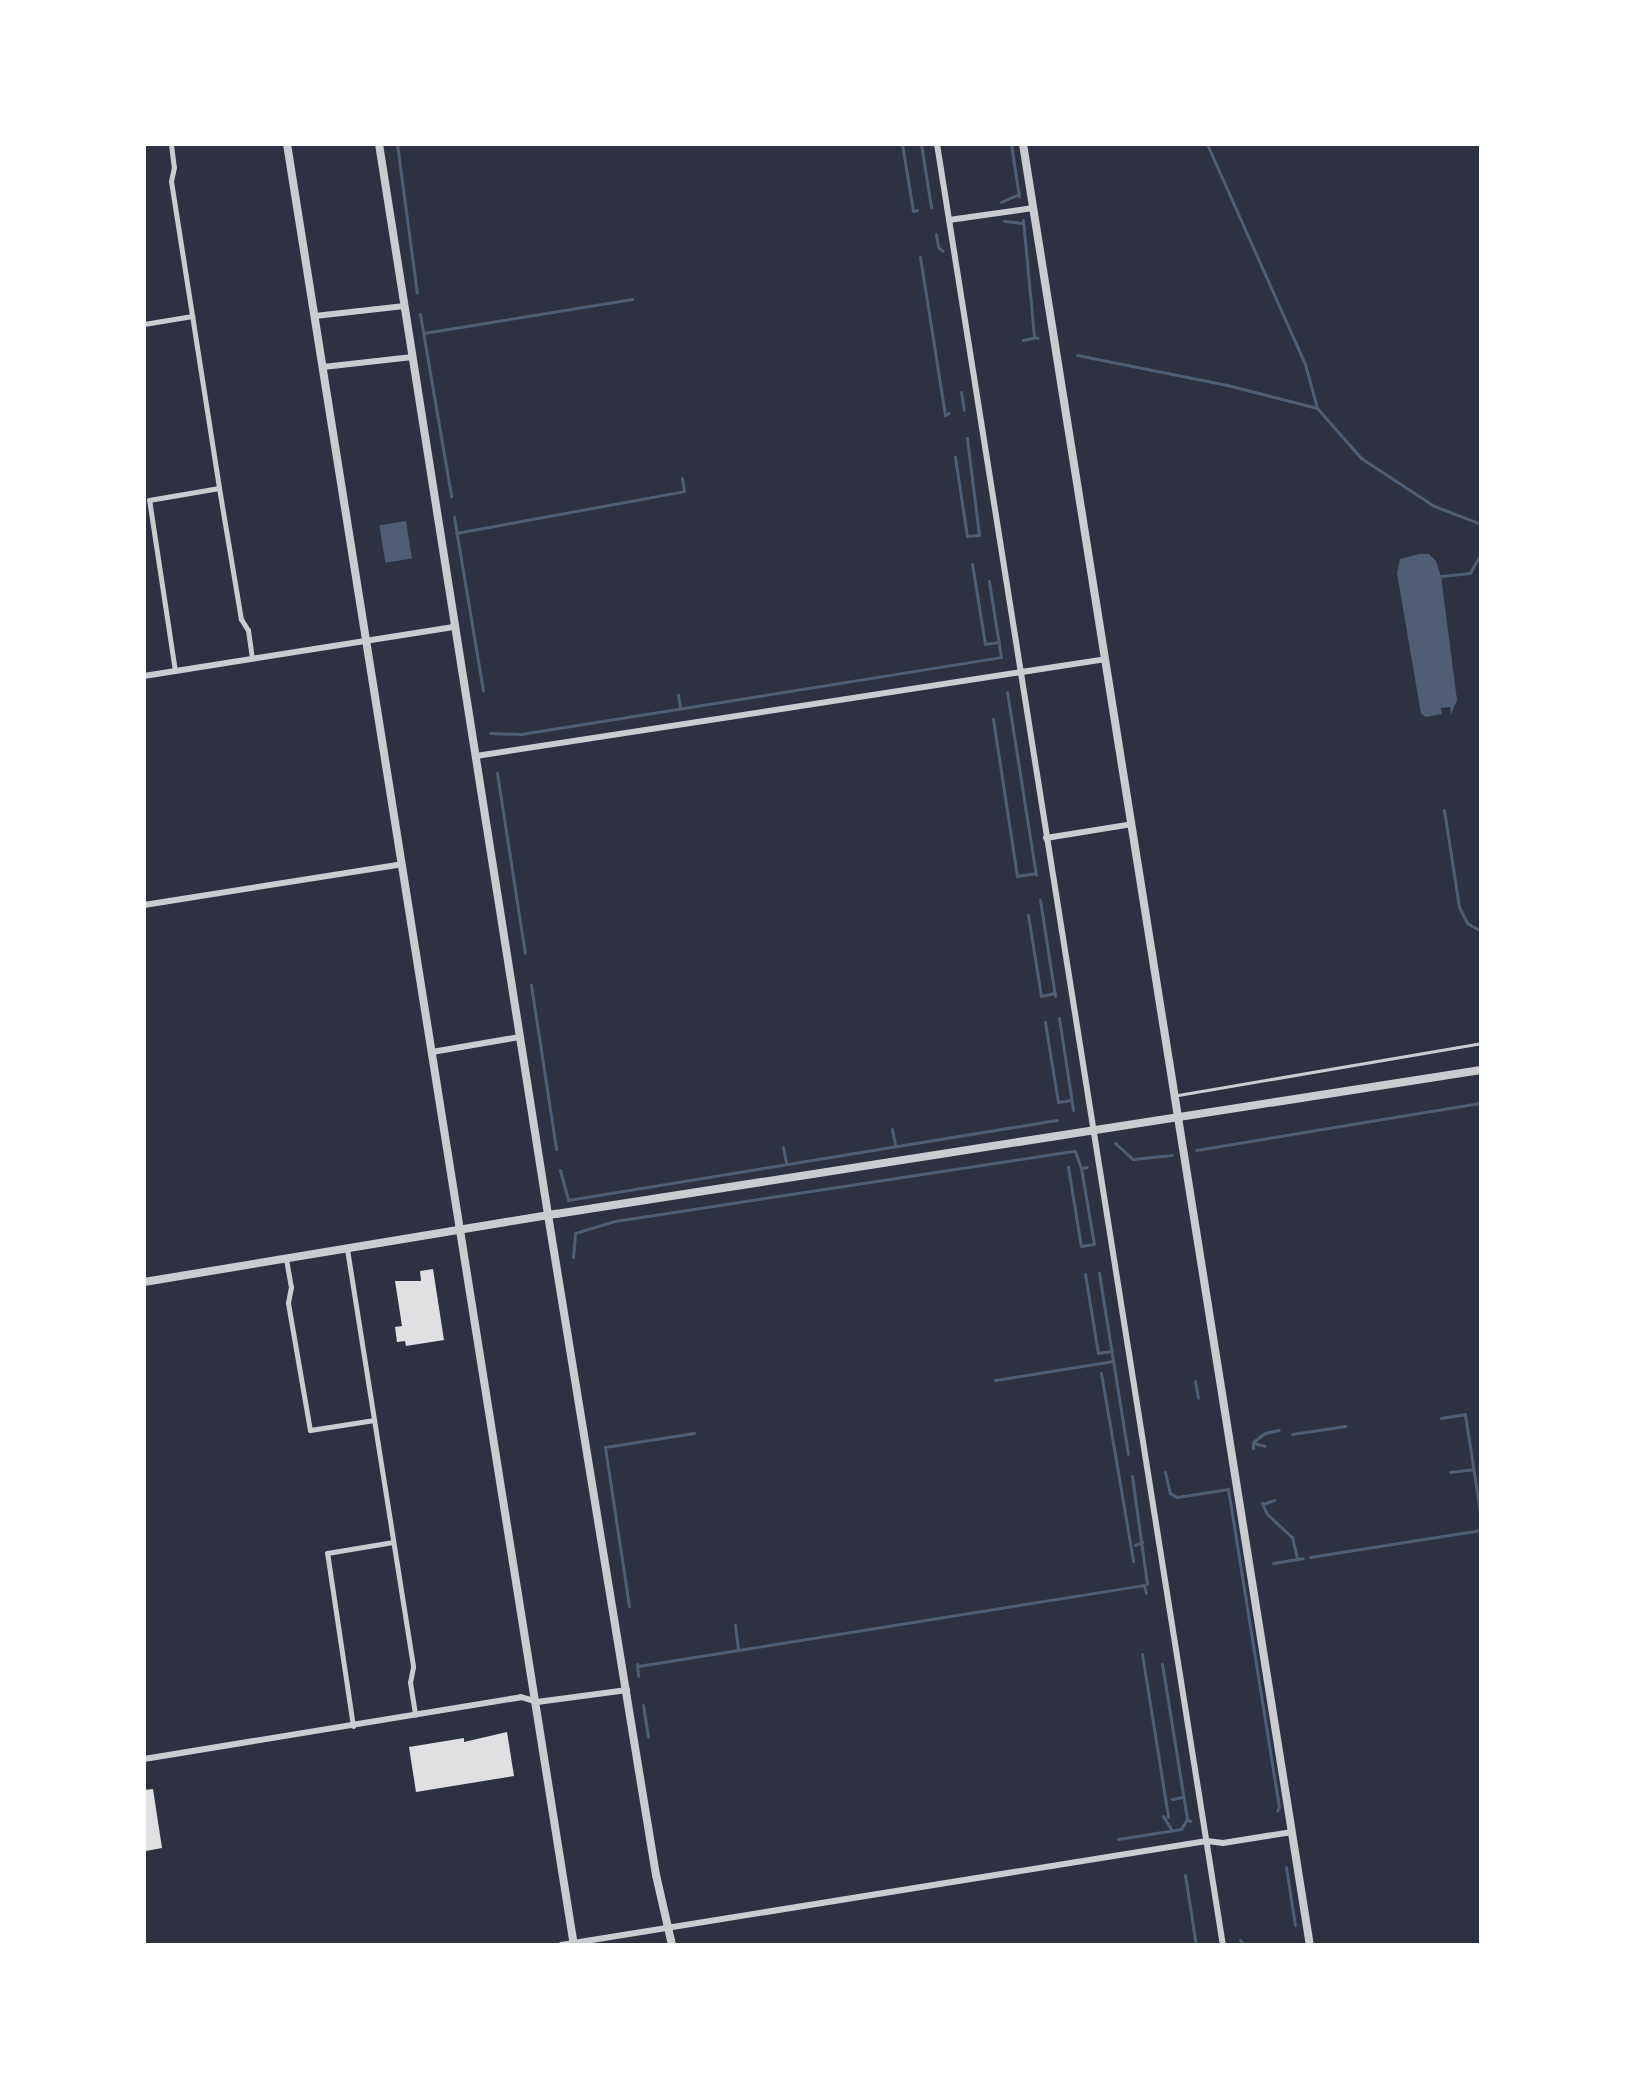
<!DOCTYPE html>
<style>
body{margin:0}
#map{position:relative;width:1625px;height:2089px;overflow:hidden;background:#2d3142;font-family:Arial,sans-serif}
div>[style]{position:absolute}
[style*='--x']{left:calc(var(--x)*1px);top:calc(var(--y)*1px);width:calc(var(--w)*1px);rotate:calc(var(--a)*1deg)}
.water>*{inset:0;background:#4f5d75;transform-origin:0 0}
.stream>*{height:3px;margin:-1.5px;padding:0 1.5px;transform-origin:1.5px;border-radius:1.5px;background:#4f5d75}
.building>*{inset:0;background:#e0e0e3}
.service>*{height:3px;margin:-1.5px;padding:0 1.5px;transform-origin:1.5px;border-radius:1.5px;background:#caccd0}
.pedestrian>*{height:5px;margin:-2.5px;padding:0 2.5px;transform-origin:2.5px;border-radius:2.5px;background:#caccd0}
.minor>*{height:6px;margin:-3px;padding:0 3px;transform-origin:3px;border-radius:3px;background:#caccd0}
.tertiary>*{height:8px;margin:-4px;padding:0 4px;transform-origin:4px;border-radius:4px;background:#caccd0}
span{translate:-50% -50%;white-space:nowrap;text-align:center;line-height:1.15;-webkit-text-stroke:8px #fff;paint-order:stroke}
.frame{position:absolute;inset:0;border:146px solid #fff;pointer-events:none}
</style>
<div id="map">
<div class="water">
<div style="left:406px;top:521px;width:38px;height:27px;rotate:81deg"></div>
<div style="clip-path:polygon(1419px 554px,1429px 554px,1436px 561px,1441px 576px,1457px 700px,1451px 715px,1450px 707px,1441px 708px,1442px 714px,1426px 717px,1421px 714px,1397px 573px,1400px 559px)"></div>
</div>
<div class="stream">
<div style="--x:397;--y:144;--w:150;--a:82.4"></div>
<div style="--x:902;--y:144;--w:68;--a:80.7"></div>
<div style="--x:913;--y:211;--w:4;--a:-14"></div>
<div style="--x:921;--y:144;--w:64;--a:81"></div>
<div style="--x:1011;--y:144;--w:53;--a:81.3"></div>
<div style="--x:1207;--y:144;--w:241;--a:66"></div>
<div style="--x:1305;--y:364;--w:46;--a:74.7"></div>
<div style="--x:1001;--y:202;--w:20;--a:-24"></div>
<div style="--x:1023;--y:220;--w:118;--a:84.6"></div>
<div style="--x:1034;--y:337;--w:4;--a:14"></div>
<div style="--x:1004;--y:221;--w:19;--a:6"></div>
<div style="--x:936;--y:234;--w:13;--a:81"></div>
<div style="--x:938;--y:247;--w:6;--a:39"></div>
<div style="--x:920;--y:257;--w:160;--a:81"></div>
<div style="--x:945;--y:415;--w:4;--a:-27"></div>
<div style="--x:420;--y:314;--w:185;--a:80.3"></div>
<div style="--x:424;--y:333;--w:211;--a:-9.3"></div>
<div style="--x:1023;--y:340;--w:10;--a:-11"></div>
<div style="--x:1077;--y:355;--w:153;--a:11.3"></div>
<div style="--x:1227;--y:385;--w:93;--a:14.3"></div>
<div style="--x:1317;--y:408;--w:67;--a:48.7"></div>
<div style="--x:1361;--y:458;--w:87;--a:33.3"></div>
<div style="--x:1434;--y:506;--w:50;--a:21"></div>
<div style="--x:961;--y:392;--w:18;--a:81"></div>
<div style="--x:955;--y:457;--w:80;--a:81.4"></div>
<div style="--x:967;--y:536;--w:12;--a:-5"></div>
<div style="--x:979;--y:535;--w:98;--a:-97.1"></div>
<div style="--x:454;--y:517;--w:176;--a:80.5"></div>
<div style="--x:456;--y:533;--w:232;--a:-10.4"></div>
<div style="--x:684;--y:491;--w:13;--a:-99"></div>
<div style="--x:972;--y:564;--w:81;--a:80.8"></div>
<div style="--x:985;--y:644;--w:14;--a:-8"></div>
<div style="--x:1441;--y:576;--w:29;--a:-6"></div>
<div style="--x:1470;--y:573;--w:23;--a:-61"></div>
<div style="--x:1007;--y:692;--w:185;--a:81"></div>
<div style="--x:678;--y:695;--w:13;--a:81"></div>
<div style="--x:993;--y:719;--w:159;--a:81.3"></div>
<div style="--x:1017;--y:876;--w:18;--a:-9"></div>
<div style="--x:490;--y:733;--w:31;--a:2"></div>
<div style="--x:521;--y:734;--w:486;--a:-9.1"></div>
<div style="--x:1001;--y:657;--w:77;--a:-99"></div>
<div style="--x:497;--y:773;--w:182;--a:81.2"></div>
<div style="--x:1444;--y:810;--w:98;--a:81.2"></div>
<div style="--x:1459;--y:907;--w:18;--a:63"></div>
<div style="--x:1467;--y:923;--w:16;--a:30"></div>
<div style="--x:1040;--y:900;--w:97;--a:81.1"></div>
<div style="--x:1028;--y:915;--w:82;--a:80.9"></div>
<div style="--x:1041;--y:996;--w:14;--a:-12"></div>
<div style="--x:531;--y:985;--w:166;--a:81.3"></div>
<div style="--x:1059;--y:1018;--w:93;--a:81.3"></div>
<div style="--x:1045;--y:1022;--w:81;--a:80.8"></div>
<div style="--x:1058;--y:1102;--w:13;--a:-9"></div>
<div style="--x:892;--y:1129;--w:16;--a:79"></div>
<div style="--x:1115;--y:1143;--w:24;--a:42"></div>
<div style="--x:1133;--y:1159;--w:39;--a:-6"></div>
<div style="--x:783;--y:1147;--w:16;--a:79"></div>
<div style="--x:1196;--y:1150;--w:289;--a:-9.4"></div>
<div style="--x:1068;--y:1167;--w:80;--a:80.7"></div>
<div style="--x:1081;--y:1246;--w:13;--a:-9"></div>
<div style="--x:1094;--y:1244;--w:77;--a:-99.7"></div>
<div style="--x:1081;--y:1168;--w:6;--a:-9"></div>
<div style="--x:560;--y:1170;--w:31;--a:75"></div>
<div style="--x:568;--y:1200;--w:495;--a:-9.3"></div>
<div style="--x:573;--y:1257;--w:24;--a:-85"></div>
<div style="--x:575;--y:1233;--w:42;--a:-16.7"></div>
<div style="--x:615;--y:1221;--w:465;--a:-8.7"></div>
<div style="--x:1075;--y:1151;--w:18;--a:71"></div>
<div style="--x:1099;--y:1273;--w:183;--a:80.9"></div>
<div style="--x:1085;--y:1274;--w:80;--a:80.7"></div>
<div style="--x:1098;--y:1353;--w:14;--a:-8"></div>
<div style="--x:1101;--y:1373;--w:191;--a:80.3"></div>
<div style="--x:995;--y:1380;--w:120;--a:-9.1"></div>
<div style="--x:1195;--y:1381;--w:17;--a:80"></div>
<div style="--x:1441;--y:1418;--w:24;--a:-9"></div>
<div style="--x:1465;--y:1414;--w:105;--a:81.3"></div>
<div style="--x:1292;--y:1434;--w:54;--a:-8.6"></div>
<div style="--x:1254;--y:1443;--w:11;--a:15"></div>
<div style="--x:1253;--y:1448;--w:6;--a:-90"></div>
<div style="--x:1253;--y:1442;--w:15;--a:-37"></div>
<div style="--x:1265;--y:1433;--w:14;--a:-12"></div>
<div style="--x:1165;--y:1472;--w:22;--a:77"></div>
<div style="--x:1170;--y:1493;--w:8;--a:30"></div>
<div style="--x:1177;--y:1497;--w:52;--a:-8.9"></div>
<div style="--x:1228;--y:1489;--w:322;--a:80.9"></div>
<div style="--x:1279;--y:1807;--w:4;--a:117"></div>
<div style="--x:1450;--y:1472;--w:23;--a:-7"></div>
<div style="--x:1132;--y:1476;--w:109;--a:82.1"></div>
<div style="--x:1262;--y:1503;--w:12;--a:66"></div>
<div style="--x:1267;--y:1514;--w:34;--a:43"></div>
<div style="--x:1292;--y:1537;--w:23;--a:77"></div>
<div style="--x:1263;--y:1504;--w:12;--a:-20"></div>
<div style="--x:1135;--y:1545;--w:8;--a:-23"></div>
<div style="--x:1310;--y:1557;--w:173;--a:-9"></div>
<div style="--x:1273;--y:1563;--w:30;--a:-9"></div>
<div style="--x:629;--y:1606;--w:161;--a:-98.6"></div>
<div style="--x:605;--y:1447;--w:90;--a:-8.9"></div>
<div style="--x:735;--y:1625;--w:24;--a:83"></div>
<div style="--x:1142;--y:1654;--w:165;--a:80.9"></div>
<div style="--x:637;--y:1664;--w:12;--a:85"></div>
<div style="--x:1162;--y:1664;--w:157;--a:80.8"></div>
<div style="--x:1187;--y:1819;--w:4;--a:34"></div>
<div style="--x:638;--y:1666;--w:512;--a:-9.09"></div>
<div style="--x:1144;--y:1585;--w:8;--a:76"></div>
<div style="--x:643;--y:1705;--w:32;--a:81"></div>
<div style="--x:1172;--y:1799;--w:11;--a:-10"></div>
<div style="--x:1163;--y:1816;--w:15;--a:58"></div>
<div style="--x:1118;--y:1839;--w:64;--a:-9"></div>
<div style="--x:1181;--y:1829;--w:12;--a:-59"></div>
<div style="--x:1286;--y:1867;--w:59;--a:81.2"></div>
<div style="--x:1185;--y:1875;--w:71;--a:81.1"></div>
<div style="--x:1240;--y:1940;--w:6;--a:51"></div>
</div>
<div class="building">
<div style="clip-path:polygon(433px 1269px,444px 1340px,406px 1346px,405px 1341px,397px 1342px,395px 1327px,402px 1326px,395px 1281px,421px 1281px,420px 1271px)"></div>
<div style="clip-path:polygon(507px 1732px,514px 1776px,416px 1792px,409px 1747px,464px 1738px,464px 1742px)"></div>
<div style="clip-path:polygon(153px 1789px,162px 1848px,146px 1851px,144px 1790px)"></div>
</div>
<div class="service">
<div style="--x:1178;--y:1095;--w:307;--a:-9.7"></div>
</div>
<div class="pedestrian">
<div style="--x:171;--y:144;--w:23;--a:83"></div>
<div style="--x:174;--y:167;--w:14;--a:102"></div>
<div style="--x:171;--y:181;--w:311;--a:81.1"></div>
<div style="--x:219;--y:488;--w:133;--a:80.5"></div>
<div style="--x:241;--y:619;--w:13;--a:58"></div>
<div style="--x:248;--y:630;--w:28;--a:82"></div>
<div style="--x:144;--y:324;--w:49;--a:-9.5"></div>
<div style="--x:175;--y:671;--w:173;--a:-98.6"></div>
<div style="--x:149;--y:500;--w:71;--a:-9.7"></div>
<div style="--x:347;--y:1249;--w:423;--a:81"></div>
<div style="--x:413;--y:1667;--w:15;--a:101"></div>
<div style="--x:410;--y:1682;--w:33;--a:81"></div>
<div style="--x:286;--y:1259;--w:28;--a:80"></div>
<div style="--x:291;--y:1287;--w:16;--a:101"></div>
<div style="--x:288;--y:1303;--w:129;--a:80.2"></div>
<div style="--x:310;--y:1430;--w:65;--a:-8.9"></div>
<div style="--x:353;--y:1726;--w:175;--a:-98.5"></div>
<div style="--x:327;--y:1553;--w:67;--a:-9.5"></div>
</div>
<div class="minor">
<div style="--x:937;--y:144;--w:1824;--a:80.98"></div>
<div style="--x:949;--y:220;--w:85;--a:-8.1"></div>
<div style="--x:315;--y:316;--w:90;--a:-6.4"></div>
<div style="--x:323;--y:367;--w:90;--a:-6.4"></div>
<div style="--x:144;--y:676;--w:315;--a:-9"></div>
<div style="--x:476;--y:756;--w:637;--a:-8.75"></div>
<div style="--x:1046;--y:838;--w:87;--a:-9.2"></div>
<div style="--x:144;--y:905;--w:261;--a:-9"></div>
<div style="--x:432;--y:1052;--w:89;--a:-9.7"></div>
<div style="--x:144;--y:1759;--w:382;--a:-9.3"></div>
<div style="--x:521;--y:1697;--w:17;--a:17"></div>
<div style="--x:537;--y:1702;--w:91;--a:-7.6"></div>
<div style="--x:561;--y:1945;--w:654;--a:-9.15"></div>
<div style="--x:1207;--y:1841;--w:16;--a:7"></div>
<div style="--x:1223;--y:1843;--w:70;--a:-9.1"></div>
</div>
<div class="tertiary">
<div style="--x:287;--y:144;--w:1824;--a:80.95"></div>
<div style="--x:379;--y:144;--w:1084;--a:81.03"></div>
<div style="--x:548;--y:1215;--w:669;--a:80.71"></div>
<div style="--x:656;--y:1875;--w:72;--a:77.1"></div>
<div style="--x:1023;--y:144;--w:1824;--a:80.95"></div>
<div style="--x:144;--y:1282;--w:418;--a:-9.4"></div>
<div style="--x:556;--y:1214;--w:936;--a:-8.85"></div>
</div>
<div class="frame"></div>
</div>
